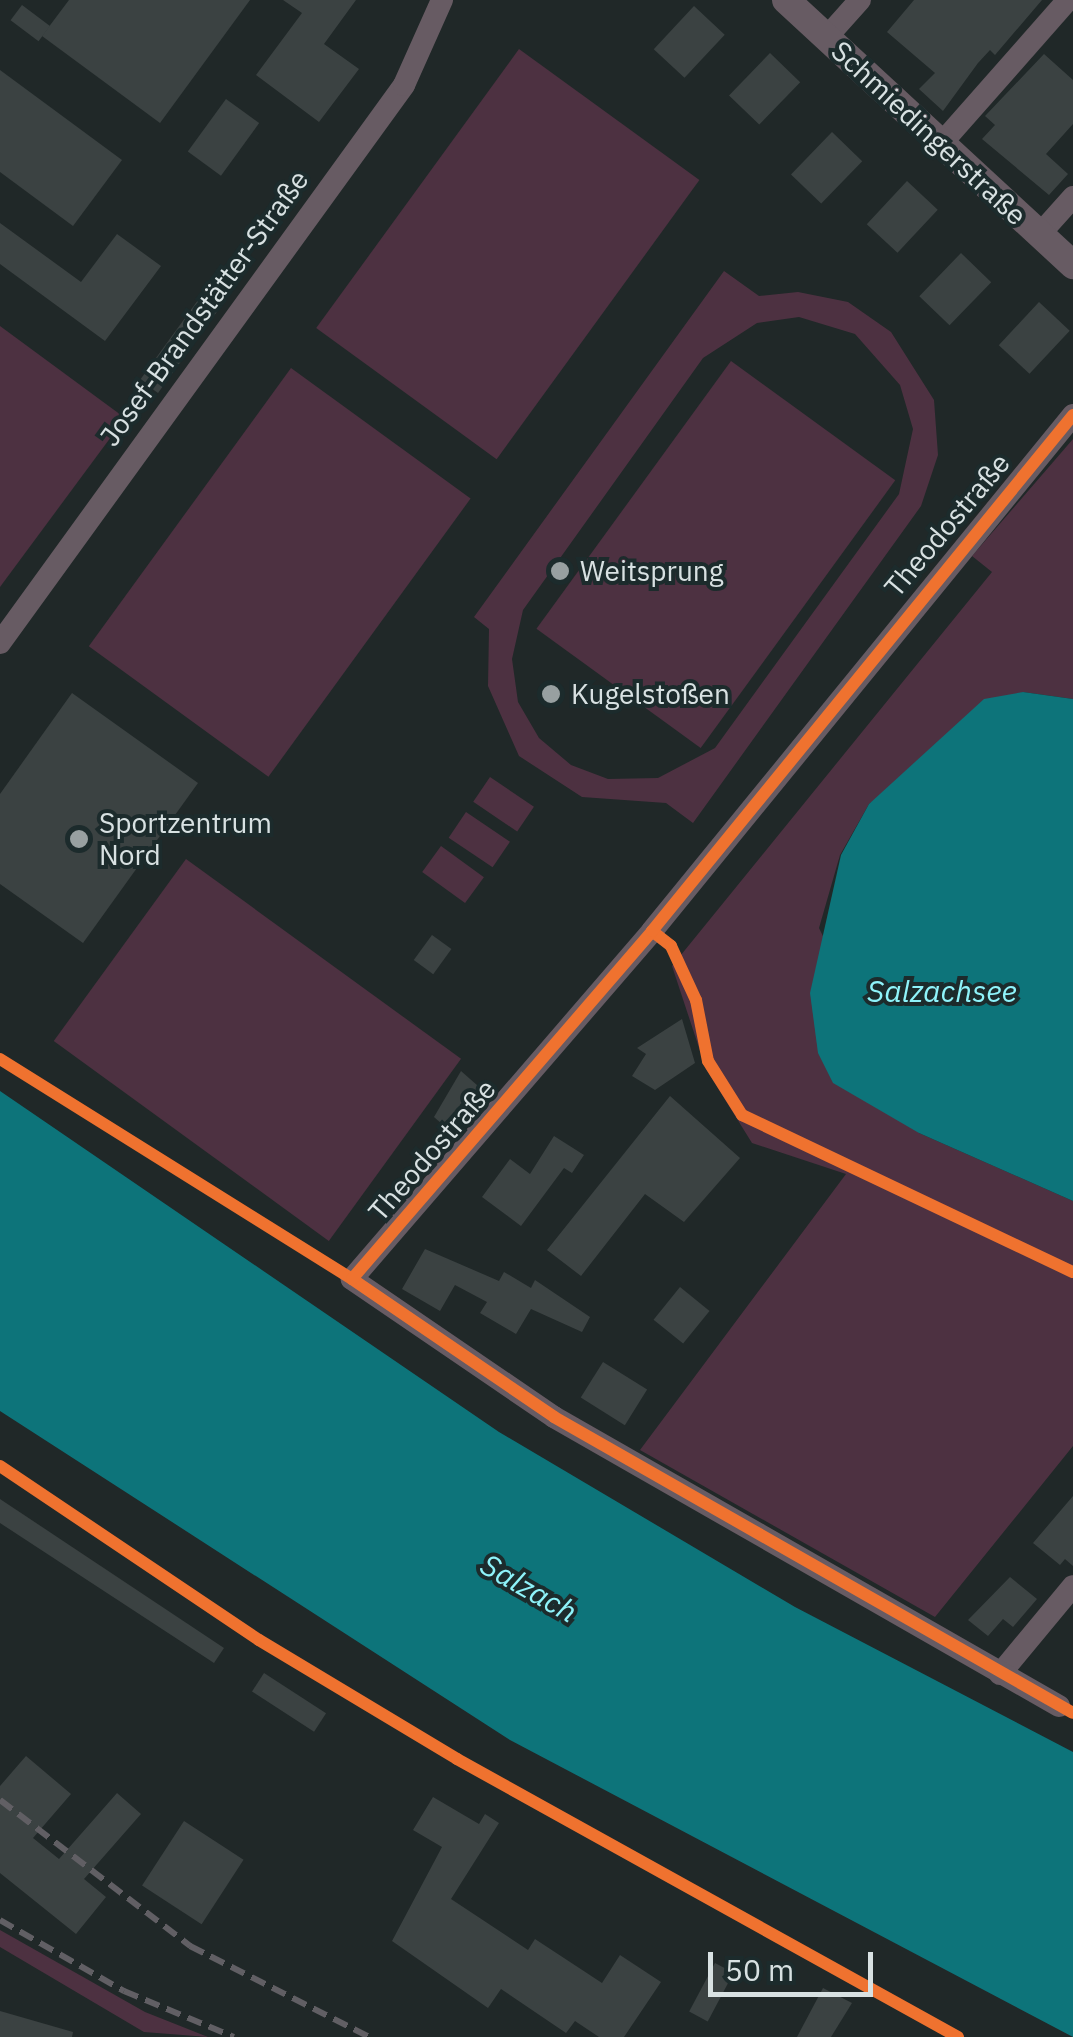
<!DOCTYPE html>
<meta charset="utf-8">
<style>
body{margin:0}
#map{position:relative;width:1073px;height:2037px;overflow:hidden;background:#202828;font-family:"IBM Plex Sans",sans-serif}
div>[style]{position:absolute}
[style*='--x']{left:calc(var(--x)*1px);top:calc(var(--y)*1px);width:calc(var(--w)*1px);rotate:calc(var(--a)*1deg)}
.green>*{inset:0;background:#4d3141;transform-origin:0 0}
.water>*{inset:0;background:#0d747a}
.building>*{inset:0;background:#3b4242;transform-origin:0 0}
.minor>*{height:22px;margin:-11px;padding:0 11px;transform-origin:11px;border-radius:11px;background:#675b63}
.tertiary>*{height:28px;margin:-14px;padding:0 14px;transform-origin:14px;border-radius:14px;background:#675b63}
.rail>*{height:6px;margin-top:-3px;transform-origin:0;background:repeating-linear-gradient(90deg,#615f64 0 15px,transparent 0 23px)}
.cycleway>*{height:12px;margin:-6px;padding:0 6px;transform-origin:6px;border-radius:6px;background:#ef722f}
.dots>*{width:28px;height:28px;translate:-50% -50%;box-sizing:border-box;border:5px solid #1c2b2c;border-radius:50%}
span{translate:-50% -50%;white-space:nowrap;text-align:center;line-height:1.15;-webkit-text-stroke:8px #1c2b2c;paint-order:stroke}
.street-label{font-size:28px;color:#d8e1e2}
.poi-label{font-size:28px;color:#d8e1e2}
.left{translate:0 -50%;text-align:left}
.water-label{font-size:30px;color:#8ff3fa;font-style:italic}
.scale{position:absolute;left:708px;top:1952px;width:165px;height:45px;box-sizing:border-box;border:5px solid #d8e1e2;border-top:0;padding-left:12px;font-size:30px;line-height:35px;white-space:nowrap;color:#d8e1e2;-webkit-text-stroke:8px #1c2b2c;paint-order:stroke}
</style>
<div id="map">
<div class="green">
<div style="left:519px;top:49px;width:223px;height:345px;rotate:36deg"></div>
<div style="clip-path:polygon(evenodd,724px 271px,759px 296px,798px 292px,848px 302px,891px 332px,934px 400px,938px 455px,921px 506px,693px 823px,666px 803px,582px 797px,519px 756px,488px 686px,489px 629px,474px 617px,724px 271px,799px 317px,855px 334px,900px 385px,913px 429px,899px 494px,715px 748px,658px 778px,608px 779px,571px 765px,539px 738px,518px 702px,512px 659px,523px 610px,703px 358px,757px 323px,799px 317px)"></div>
<div style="clip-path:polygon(0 326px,125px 418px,0 587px)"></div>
<div style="left:731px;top:361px;width:203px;height:331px;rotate:36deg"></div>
<div style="left:291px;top:368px;width:222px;height:344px;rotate:36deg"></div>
<div style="clip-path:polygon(1073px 439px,1073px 699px,1023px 692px,869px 804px,840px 855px,819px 928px,919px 1133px,1073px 1201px,1073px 1446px,935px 1617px,640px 1450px,846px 1174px,752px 1143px,706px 1069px,672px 966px,992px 572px,972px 556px)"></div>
<div style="left:490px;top:777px;width:53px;height:30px;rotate:34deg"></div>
<div style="left:466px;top:812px;width:53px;height:31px;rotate:34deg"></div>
<div style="left:441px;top:846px;width:53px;height:32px;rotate:36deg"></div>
<div style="left:186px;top:859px;width:340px;height:225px;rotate:36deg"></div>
<div style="clip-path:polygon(0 1930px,145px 2012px,208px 2037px,144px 2032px,0 1947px)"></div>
</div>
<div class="water">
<div style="clip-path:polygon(1023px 692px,1073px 699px,1073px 1201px,919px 1133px,833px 1083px,818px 1053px,810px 993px,841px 855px,869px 804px,984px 699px)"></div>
<div style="clip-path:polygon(0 1091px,499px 1432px,795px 1607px,1073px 1752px,1073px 2037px,510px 1740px,0 1411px)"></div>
</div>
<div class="building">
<div style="clip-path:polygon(69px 0,250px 0,160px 123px,42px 36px)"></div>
<div style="clip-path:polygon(283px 0,356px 0,324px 44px,359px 69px,319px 122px,256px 75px,302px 13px)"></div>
<div style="clip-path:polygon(914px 0,1042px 0,995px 55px,990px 50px,978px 63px,943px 111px,919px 89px,935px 73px,887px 32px)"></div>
<div style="left:22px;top:5px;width:35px;height:19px;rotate:37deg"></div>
<div style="left:694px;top:6px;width:42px;height:59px;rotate:43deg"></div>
<div style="left:770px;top:53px;width:42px;height:59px;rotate:44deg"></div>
<div style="clip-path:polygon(1044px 54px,1073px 80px,1073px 124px,1046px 154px,1068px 174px,1049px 195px,982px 139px,995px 125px,985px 116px)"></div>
<div style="clip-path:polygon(0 70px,122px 160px,73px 226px,0 172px)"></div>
<div style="left:226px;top:99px;width:41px;height:65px;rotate:36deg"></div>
<div style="left:832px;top:132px;width:42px;height:59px;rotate:44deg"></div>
<div style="left:907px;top:181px;width:42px;height:59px;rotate:43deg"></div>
<div style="clip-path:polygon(0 223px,81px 282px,117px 234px,161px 266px,105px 341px,0 264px)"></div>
<div style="left:961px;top:253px;width:42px;height:60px;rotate:44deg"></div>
<div style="clip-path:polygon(234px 265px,245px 273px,158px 393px,140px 380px,222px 267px)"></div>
<div style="left:1039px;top:302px;width:42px;height:59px;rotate:43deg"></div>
<div style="clip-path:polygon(72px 693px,198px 783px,83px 943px,0 884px,0 794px)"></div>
<div style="left:432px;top:935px;width:24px;height:31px;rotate:36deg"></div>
<div style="clip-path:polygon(682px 1019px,695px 1063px,655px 1090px,632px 1076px,646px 1054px,637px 1048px)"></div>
<div style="clip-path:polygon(461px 1071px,486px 1093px,451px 1132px,434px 1117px)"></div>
<div style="clip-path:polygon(670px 1096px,740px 1158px,684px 1222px,645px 1194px,581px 1276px,547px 1250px)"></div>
<div style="clip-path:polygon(554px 1136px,584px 1155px,572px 1173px,564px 1168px,521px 1226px,482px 1197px,510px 1159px,530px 1174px)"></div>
<div style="clip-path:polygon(425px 1249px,499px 1281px,504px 1272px,531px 1288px,535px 1280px,590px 1317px,582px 1332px,531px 1309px,516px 1334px,480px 1313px,487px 1302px,455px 1285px,440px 1311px,402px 1289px)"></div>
<div style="left:680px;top:1287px;width:38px;height:42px;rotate:39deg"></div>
<div style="left:603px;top:1362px;width:52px;height:42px;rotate:32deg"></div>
<div style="clip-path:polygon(1073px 1496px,1073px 1566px,1065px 1559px,1060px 1565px,1033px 1543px)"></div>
<div style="clip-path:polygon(0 1499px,224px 1648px,214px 1663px,0 1523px)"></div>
<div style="clip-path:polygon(1010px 1577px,1037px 1599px,1013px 1627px,1003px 1619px,988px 1636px,968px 1620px)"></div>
<div style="left:264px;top:1673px;width:74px;height:22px;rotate:33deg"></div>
<div style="clip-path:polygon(26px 1756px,71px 1794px,33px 1838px,59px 1859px,117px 1793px,141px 1814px,84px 1879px,106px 1897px,76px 1934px,0 1873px,0 1786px)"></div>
<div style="clip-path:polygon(433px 1797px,479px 1824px,485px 1814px,499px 1823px,451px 1899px,528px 1950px,535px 1939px,602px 1983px,620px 1955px,661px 1982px,624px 2037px,599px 2037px,575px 2021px,566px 2033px,501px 1989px,488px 2008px,392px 1941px,442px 1847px,413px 1830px)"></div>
<div style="left:184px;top:1821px;width:71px;height:77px;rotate:33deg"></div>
<div style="left:715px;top:1963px;width:21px;height:55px;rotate:28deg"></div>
<div style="clip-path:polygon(823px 1988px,852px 2003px,831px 2037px,797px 2037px)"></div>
<div style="clip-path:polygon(0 2011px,73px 2032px,72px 2037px,0 2037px)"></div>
</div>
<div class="minor">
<div style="--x:826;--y:38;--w:51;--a:-48.2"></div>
<div style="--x:940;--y:145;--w:193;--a:-48.6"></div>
<div style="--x:1039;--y:235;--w:51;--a:-48.2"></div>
<div style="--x:0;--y:643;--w:689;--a:-54.09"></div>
<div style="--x:404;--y:85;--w:93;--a:-65.9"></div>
<div style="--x:1000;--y:1674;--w:114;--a:-50.3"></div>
<div style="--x:1059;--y:1706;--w:582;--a:-150.22"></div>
<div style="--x:554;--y:1417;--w:245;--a:-145.7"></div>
<div style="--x:352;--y:1279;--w:459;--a:-49.2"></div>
<div style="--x:652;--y:931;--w:666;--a:-50.79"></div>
</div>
<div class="tertiary">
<div style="--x:786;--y:0;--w:391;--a:42.7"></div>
</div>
<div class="rail">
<div style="--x:0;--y:1800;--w:240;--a:37.5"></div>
<div style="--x:190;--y:1946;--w:201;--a:26.9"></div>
<div style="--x:0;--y:1920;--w:143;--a:29.8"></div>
<div style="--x:124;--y:1991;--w:119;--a:22.7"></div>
</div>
<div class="cycleway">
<div style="--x:652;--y:931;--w:24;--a:38"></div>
<div style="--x:671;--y:946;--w:60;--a:65.2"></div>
<div style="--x:696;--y:1000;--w:62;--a:78.9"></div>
<div style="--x:708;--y:1061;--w:64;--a:57.8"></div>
<div style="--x:742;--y:1115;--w:366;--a:25.4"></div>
<div style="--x:0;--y:1059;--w:415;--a:32"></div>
<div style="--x:352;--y:1279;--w:245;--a:34.3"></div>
<div style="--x:554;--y:1417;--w:597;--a:29.7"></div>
<div style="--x:352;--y:1279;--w:459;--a:-49.2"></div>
<div style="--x:652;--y:931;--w:666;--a:-50.79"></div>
<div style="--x:0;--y:1466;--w:312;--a:33.9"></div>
<div style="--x:259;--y:1640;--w:231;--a:31"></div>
<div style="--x:457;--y:1759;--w:573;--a:29.03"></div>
</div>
<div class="dots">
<div style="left:560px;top:571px;background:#98a0a1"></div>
<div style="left:551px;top:694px;background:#98a0a1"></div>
<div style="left:79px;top:839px;background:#98a0a1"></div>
</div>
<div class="street-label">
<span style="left:929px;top:133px;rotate:43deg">Schmiedingerstraße</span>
<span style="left:204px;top:308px;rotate:-54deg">Josef-Brandstätter-Straße</span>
<span style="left:947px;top:525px;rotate:-50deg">Theodostraße</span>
<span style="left:432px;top:1150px;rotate:-49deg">Theodostraße</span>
</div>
<div class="poi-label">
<span class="left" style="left:580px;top:571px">Weitsprung</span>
<span class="left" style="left:571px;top:694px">Kugelstoßen</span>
<span class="left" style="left:99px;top:839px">Sportzentrum<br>Nord</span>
</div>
<div class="water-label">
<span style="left:942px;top:991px">Salzachsee</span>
<span style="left:529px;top:1588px;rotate:30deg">Salzach</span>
</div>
<div class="scale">50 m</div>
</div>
